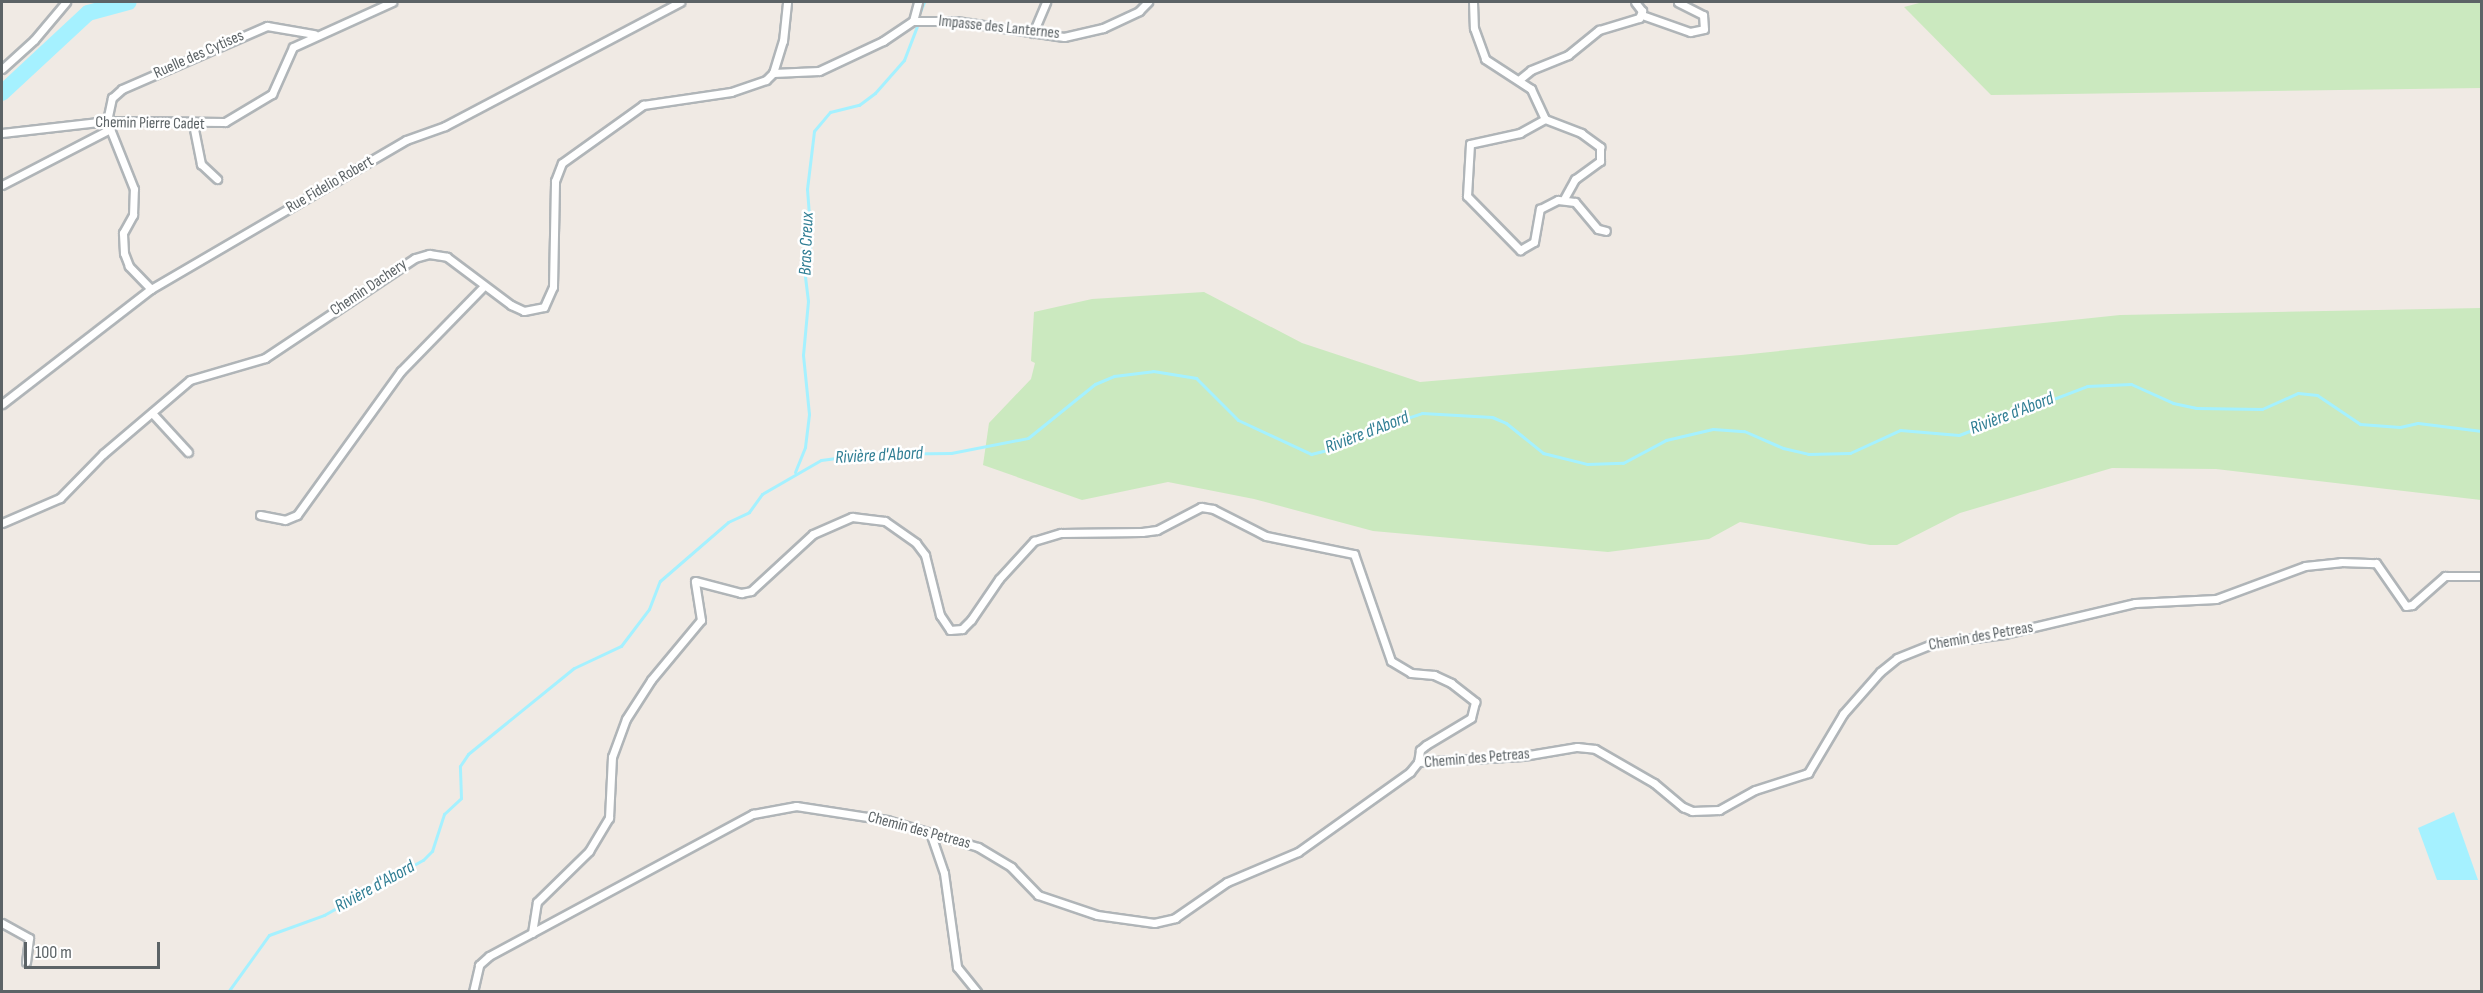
<!DOCTYPE html>
<meta charset="utf-8">
<style>
body{margin:0}
#map{position:relative;width:2483px;height:993px;overflow:hidden;background:#f0eae4;font-family:"Sofia Sans Condensed",sans-serif}
div>[style]{position:absolute}
[style*='--x']{left:calc(var(--x)*1px);top:calc(var(--y)*1px);width:calc(var(--w)*1px);rotate:calc(var(--a)*1deg)}
.green>*{inset:0;background:#cbe9bf}
.water>*{inset:0;background:#a5f1ff}
.stream>*{height:3px;margin:-1.5px;padding:0 1.5px;transform-origin:1.5px;border-radius:1.5px;background:#a5f1ff}
.river>*{height:16px;margin:-8px;padding:0 8px;transform-origin:8px;border-radius:8px;background:#a5f1ff}
.roads{filter:drop-shadow(2px 0 #b0b5b8) drop-shadow(-2px 0 #b0b5b8) drop-shadow(0 2px #b0b5b8) drop-shadow(0 -2px #b0b5b8)}
.minor>*{height:7px;margin:-3.5px;padding:0 3.5px;transform-origin:3.5px;border-radius:3.5px;background:#fff}
span{translate:-50% -50%;white-space:nowrap;text-align:center;line-height:1.15;-webkit-text-stroke:5px #fff;paint-order:stroke}
.street-label{font-size:16px;color:#5c6366}
.water-label{font-size:18px;color:#307e94;font-style:italic}
.frame{position:absolute;inset:0;border:3px solid #5c6366;pointer-events:none}
.scale{position:absolute;left:24px;top:942px;width:136px;height:27px;box-sizing:border-box;border:3px solid #5c6366;border-top:0;padding-left:8px;font-size:18px;line-height:21px;white-space:nowrap;color:#5c6366;-webkit-text-stroke:4px #fff;paint-order:stroke}
</style>
<div id="map">
<div class="green">
<div style="clip-path:polygon(1923px 2px,2481px 2px,2481px 88px,1991px 95px,1904px 7px)"></div>
<div style="clip-path:polygon(1204px 292px,1302px 343px,1420px 382px,1741px 355px,2120px 315px,2481px 308px,2481px 500px,2216px 469px,2112px 468px,1960px 513px,1897px 545px,1870px 545px,1740px 522px,1709px 539px,1608px 552px,1373px 531px,1254px 499px,1168px 482px,1082px 500px,983px 465px,989px 423px,1031px 379px,1035px 363px,1031px 361px,1034px 312px,1092px 299px)"></div>
</div>
<div class="water">
<div style="clip-path:polygon(2454px 812px,2478px 880px,2437px 880px,2418px 828px)"></div>
</div>
<div class="stream">
<div style="--x:920;--y:12;--w:11;--a:-68"></div>
<div style="--x:795;--y:472;--w:27;--a:-68"></div>
<div style="--x:805;--y:447;--w:33;--a:-83"></div>
<div style="--x:809;--y:414;--w:59;--a:-95.8"></div>
<div style="--x:803;--y:355;--w:54;--a:-84.7"></div>
<div style="--x:808;--y:301;--w:26;--a:-97"></div>
<div style="--x:805;--y:275;--w:35;--a:-80"></div>
<div style="--x:811;--y:241;--w:52;--a:-94.4"></div>
<div style="--x:807;--y:189;--w:58;--a:-83.1"></div>
<div style="--x:814;--y:131;--w:25;--a:-50"></div>
<div style="--x:830;--y:112;--w:30;--a:-14"></div>
<div style="--x:859;--y:105;--w:20;--a:-37"></div>
<div style="--x:875;--y:93;--w:44;--a:-48.7"></div>
<div style="--x:904;--y:60;--w:36;--a:-69"></div>
<div style="--x:228;--y:992;--w:70;--a:-54.3"></div>
<div style="--x:269;--y:935;--w:59;--a:-20"></div>
<div style="--x:324;--y:915;--w:113;--a:-29.1"></div>
<div style="--x:423;--y:860;--w:13;--a:-45"></div>
<div style="--x:432;--y:851;--w:39;--a:-72"></div>
<div style="--x:444;--y:814;--w:23;--a:-43"></div>
<div style="--x:461;--y:798;--w:32;--a:-92"></div>
<div style="--x:460;--y:766;--w:14;--a:-56"></div>
<div style="--x:468;--y:754;--w:136;--a:-39.1"></div>
<div style="--x:574;--y:668;--w:52;--a:-25.1"></div>
<div style="--x:621;--y:646;--w:46;--a:-52.9"></div>
<div style="--x:649;--y:609;--w:30;--a:-69"></div>
<div style="--x:660;--y:581;--w:90;--a:-40.9"></div>
<div style="--x:728;--y:522;--w:23;--a:-25"></div>
<div style="--x:749;--y:512;--w:22;--a:-54"></div>
<div style="--x:762;--y:494;--w:68;--a:-30"></div>
<div style="--x:821;--y:460;--w:46;--a:-7.4"></div>
<div style="--x:867;--y:454;--w:84;--a:-0.7"></div>
<div style="--x:951;--y:453;--w:78;--a:-11"></div>
<div style="--x:1028;--y:438;--w:86;--a:-38.9"></div>
<div style="--x:1095;--y:384;--w:21;--a:-23"></div>
<div style="--x:1114;--y:376;--w:39;--a:-7"></div>
<div style="--x:1153;--y:371;--w:44;--a:9.2"></div>
<div style="--x:1196;--y:378;--w:59;--a:45"></div>
<div style="--x:1238;--y:420;--w:81;--a:25"></div>
<div style="--x:1311;--y:454;--w:36;--a:-14"></div>
<div style="--x:1346;--y:445;--w:42;--a:-27.2"></div>
<div style="--x:1383;--y:426;--w:41;--a:-18.4"></div>
<div style="--x:1422;--y:413;--w:70;--a:3.3"></div>
<div style="--x:1492;--y:417;--w:15;--a:23"></div>
<div style="--x:1506;--y:423;--w:48;--a:39"></div>
<div style="--x:1543;--y:453;--w:45;--a:14"></div>
<div style="--x:1587;--y:464;--w:36;--a:-2"></div>
<div style="--x:1623;--y:463;--w:49;--a:-28.1"></div>
<div style="--x:1666;--y:440;--w:48;--a:-13.2"></div>
<div style="--x:1713;--y:429;--w:31;--a:4"></div>
<div style="--x:1744;--y:431;--w:43;--a:23.6"></div>
<div style="--x:1783;--y:448;--w:26;--a:13"></div>
<div style="--x:1808;--y:454;--w:42;--a:-1.4"></div>
<div style="--x:1850;--y:453;--w:55;--a:-24.7"></div>
<div style="--x:1900;--y:430;--w:59;--a:4.8"></div>
<div style="--x:1959;--y:435;--w:137;--a:-20.9"></div>
<div style="--x:2087;--y:386;--w:44;--a:-2.6"></div>
<div style="--x:2131;--y:384;--w:46;--a:24.3"></div>
<div style="--x:2173;--y:403;--w:24;--a:12"></div>
<div style="--x:2196;--y:408;--w:66;--a:0.9"></div>
<div style="--x:2262;--y:409;--w:39;--a:-24"></div>
<div style="--x:2298;--y:393;--w:19;--a:6"></div>
<div style="--x:2317;--y:395;--w:52;--a:34"></div>
<div style="--x:2360;--y:424;--w:40;--a:4.3"></div>
<div style="--x:2400;--y:427;--w:18;--a:-13"></div>
<div style="--x:2418;--y:423;--w:64;--a:7.1"></div>
</div>
<div class="river">
<div style="--x:2;--y:93;--w:117;--a:-42.9"></div>
<div style="--x:88;--y:13;--w:42;--a:-15"></div>
</div>
<div class="roads">
<div class="minor">
<div style="--x:1473;--y:2;--w:26;--a:88"></div>
<div style="--x:1474;--y:28;--w:33;--a:70"></div>
<div style="--x:1485;--y:59;--w:55;--a:33.1"></div>
<div style="--x:1531;--y:89;--w:33;--a:65"></div>
<div style="--x:1642;--y:15;--w:51;--a:19.5"></div>
<div style="--x:1690;--y:32;--w:14;--a:-12"></div>
<div style="--x:1704;--y:29;--w:14;--a:-94"></div>
<div style="--x:1703;--y:15;--w:28;--a:-153"></div>
<div style="--x:913;--y:21;--w:20;--a:-75"></div>
<div style="--x:1033;--y:33;--w:34;--a:-67"></div>
<div style="--x:2;--y:69;--w:43;--a:-42.2"></div>
<div style="--x:34;--y:40;--w:50;--a:-49.9"></div>
<div style="--x:773;--y:73;--w:46;--a:-2.5"></div>
<div style="--x:819;--y:71;--w:71;--a:-25.1"></div>
<div style="--x:883;--y:41;--w:36;--a:-34"></div>
<div style="--x:913;--y:21;--w:43;--a:0"></div>
<div style="--x:956;--y:21;--w:109;--a:8.4"></div>
<div style="--x:1064;--y:37;--w:40;--a:-13"></div>
<div style="--x:1103;--y:28;--w:40;--a:-25"></div>
<div style="--x:1139;--y:11;--w:13;--a:-45"></div>
<div style="--x:1520;--y:79;--w:14;--a:-39"></div>
<div style="--x:1531;--y:70;--w:40;--a:-22"></div>
<div style="--x:1568;--y:55;--w:40;--a:-39"></div>
<div style="--x:1599;--y:30;--w:42;--a:-16.7"></div>
<div style="--x:1639;--y:18;--w:8;--a:-67"></div>
<div style="--x:1642;--y:11;--w:11;--a:-128"></div>
<div style="--x:1545;--y:119;--w:29;--a:151"></div>
<div style="--x:1520;--y:133;--w:51;--a:167.6"></div>
<div style="--x:1470;--y:144;--w:52;--a:93.3"></div>
<div style="--x:1467;--y:196;--w:76;--a:45.5"></div>
<div style="--x:1520;--y:250;--w:16;--a:-30"></div>
<div style="--x:1534;--y:242;--w:34;--a:-80"></div>
<div style="--x:1540;--y:209;--w:20;--a:-27"></div>
<div style="--x:1558;--y:200;--w:17;--a:7"></div>
<div style="--x:1575;--y:202;--w:35;--a:50"></div>
<div style="--x:1598;--y:229;--w:8;--a:14"></div>
<div style="--x:1545;--y:119;--w:39;--a:21"></div>
<div style="--x:1581;--y:133;--w:24;--a:36"></div>
<div style="--x:1600;--y:147;--w:14;--a:90"></div>
<div style="--x:1600;--y:161;--w:31;--a:144"></div>
<div style="--x:1575;--y:179;--w:23;--a:119"></div>
<div style="--x:193;--y:124;--w:41;--a:78.7"></div>
<div style="--x:201;--y:164;--w:22;--a:43"></div>
<div style="--x:2;--y:133;--w:106;--a:-6.5"></div>
<div style="--x:107;--y:121;--w:118;--a:0.5"></div>
<div style="--x:225;--y:122;--w:55;--a:-30.8"></div>
<div style="--x:272;--y:94;--w:51;--a:-65.9"></div>
<div style="--x:293;--y:47;--w:109;--a:-24.4"></div>
<div style="--x:2;--y:185;--w:122;--a:-27.4"></div>
<div style="--x:151;--y:289;--w:32;--a:-134"></div>
<div style="--x:129;--y:266;--w:14;--a:-111"></div>
<div style="--x:124;--y:253;--w:20;--a:-93"></div>
<div style="--x:123;--y:233;--w:21;--a:-61"></div>
<div style="--x:133;--y:215;--w:26;--a:-88"></div>
<div style="--x:134;--y:189;--w:73;--a:-111.7"></div>
<div style="--x:107;--y:121;--w:24;--a:-78"></div>
<div style="--x:112;--y:98;--w:13;--a:-42"></div>
<div style="--x:122;--y:89;--w:158;--a:-23.5"></div>
<div style="--x:267;--y:26;--w:48;--a:9.7"></div>
<div style="--x:2;--y:404;--w:188;--a:-37.7"></div>
<div style="--x:151;--y:289;--w:295;--a:-30.3"></div>
<div style="--x:406;--y:140;--w:41;--a:-19.7"></div>
<div style="--x:445;--y:126;--w:266;--a:-27.8"></div>
<div style="--x:152;--y:413;--w:53;--a:47.3"></div>
<div style="--x:260;--y:515;--w:25;--a:11"></div>
<div style="--x:285;--y:520;--w:13;--a:-23"></div>
<div style="--x:297;--y:515;--w:178;--a:-54.2"></div>
<div style="--x:401;--y:371;--w:119;--a:-45.7"></div>
<div style="--x:2;--y:523;--w:63;--a:-23.3"></div>
<div style="--x:60;--y:498;--w:62;--a:-45.7"></div>
<div style="--x:103;--y:454;--w:114;--a:-40.4"></div>
<div style="--x:190;--y:380;--w:78;--a:-16.3"></div>
<div style="--x:265;--y:358;--w:180;--a:-33.7"></div>
<div style="--x:415;--y:258;--w:15;--a:-16"></div>
<div style="--x:429;--y:254;--w:18;--a:9"></div>
<div style="--x:447;--y:257;--w:80;--a:36.9"></div>
<div style="--x:511;--y:305;--w:14;--a:25"></div>
<div style="--x:524;--y:311;--w:20;--a:-11"></div>
<div style="--x:544;--y:307;--w:22;--a:-66"></div>
<div style="--x:553;--y:287;--w:106;--a:-88.9"></div>
<div style="--x:555;--y:181;--w:19;--a:-69"></div>
<div style="--x:562;--y:163;--w:100;--a:-35.6"></div>
<div style="--x:643;--y:105;--w:89;--a:-8.4"></div>
<div style="--x:731;--y:92;--w:37;--a:-19"></div>
<div style="--x:766;--y:80;--w:10;--a:-45"></div>
<div style="--x:773;--y:73;--w:34;--a:-73"></div>
<div style="--x:783;--y:41;--w:39;--a:-84"></div>
<div style="--x:931;--y:835;--w:40;--a:71.1"></div>
<div style="--x:944;--y:873;--w:95;--a:82.1"></div>
<div style="--x:957;--y:967;--w:32;--a:51"></div>
<div style="--x:2;--y:923;--w:31;--a:29"></div>
<div style="--x:29;--y:938;--w:24;--a:97"></div>
<div style="--x:532;--y:933;--w:31;--a:-81"></div>
<div style="--x:537;--y:902;--w:73;--a:-44.4"></div>
<div style="--x:589;--y:851;--w:39;--a:-59"></div>
<div style="--x:609;--y:818;--w:61;--a:-87.2"></div>
<div style="--x:612;--y:757;--w:40;--a:-69.8"></div>
<div style="--x:626;--y:719;--w:46;--a:-57.3"></div>
<div style="--x:651;--y:680;--w:78;--a:-50.2"></div>
<div style="--x:701;--y:620;--w:39;--a:-99"></div>
<div style="--x:695;--y:581;--w:48;--a:14.6"></div>
<div style="--x:741;--y:593;--w:10;--a:-11"></div>
<div style="--x:751;--y:591;--w:84;--a:-42.6"></div>
<div style="--x:813;--y:534;--w:43;--a:-23.6"></div>
<div style="--x:852;--y:517;--w:33;--a:7"></div>
<div style="--x:885;--y:521;--w:38;--a:35"></div>
<div style="--x:916;--y:543;--w:15;--a:53"></div>
<div style="--x:925;--y:555;--w:62;--a:76"></div>
<div style="--x:940;--y:615;--w:18;--a:56"></div>
<div style="--x:950;--y:630;--w:12;--a:-5"></div>
<div style="--x:962;--y:629;--w:13;--a:-45"></div>
<div style="--x:971;--y:620;--w:50;--a:-55.7"></div>
<div style="--x:999;--y:579;--w:52;--a:-47.4"></div>
<div style="--x:1034;--y:541;--w:28;--a:-17"></div>
<div style="--x:1061;--y:533;--w:81;--a:-0.7"></div>
<div style="--x:1142;--y:532;--w:15;--a:-8"></div>
<div style="--x:1157;--y:530;--w:50;--a:-27.6"></div>
<div style="--x:1201;--y:507;--w:12;--a:9"></div>
<div style="--x:1213;--y:509;--w:59;--a:27"></div>
<div style="--x:1266;--y:536;--w:90;--a:11.6"></div>
<div style="--x:1354;--y:554;--w:113;--a:70.9"></div>
<div style="--x:1391;--y:661;--w:23;--a:31"></div>
<div style="--x:1411;--y:673;--w:23;--a:5"></div>
<div style="--x:1434;--y:675;--w:19;--a:25"></div>
<div style="--x:1451;--y:683;--w:31;--a:38"></div>
<div style="--x:1475;--y:702;--w:16;--a:104"></div>
<div style="--x:1471;--y:718;--w:52;--a:149"></div>
<div style="--x:1426;--y:745;--w:8;--a:140"></div>
<div style="--x:1420;--y:750;--w:12;--a:99"></div>
<div style="--x:473;--y:992;--w:28;--a:-77"></div>
<div style="--x:479;--y:965;--w:13;--a:-42"></div>
<div style="--x:489;--y:956;--w:300;--a:-28.3"></div>
<div style="--x:753;--y:814;--w:44;--a:-10.5"></div>
<div style="--x:796;--y:806;--w:92;--a:8.7"></div>
<div style="--x:887;--y:820;--w:95;--a:16.5"></div>
<div style="--x:978;--y:847;--w:39;--a:31"></div>
<div style="--x:1011;--y:867;--w:39;--a:46"></div>
<div style="--x:1038;--y:895;--w:62;--a:18.7"></div>
<div style="--x:1097;--y:915;--w:58;--a:8"></div>
<div style="--x:1154;--y:923;--w:22;--a:-13"></div>
<div style="--x:1175;--y:918;--w:63;--a:-34.7"></div>
<div style="--x:1227;--y:882;--w:77;--a:-22.9"></div>
<div style="--x:1298;--y:852;--w:138;--a:-35.5"></div>
<div style="--x:1410;--y:772;--w:13;--a:-51"></div>
<div style="--x:1418;--y:762;--w:105;--a:-3.3"></div>
<div style="--x:1523;--y:756;--w:55;--a:-9.5"></div>
<div style="--x:1577;--y:747;--w:18;--a:6"></div>
<div style="--x:1595;--y:749;--w:68;--a:30"></div>
<div style="--x:1654;--y:783;--w:38;--a:40"></div>
<div style="--x:1683;--y:807;--w:10;--a:24"></div>
<div style="--x:1692;--y:811;--w:27;--a:-2"></div>
<div style="--x:1719;--y:810;--w:41;--a:-29.1"></div>
<div style="--x:1755;--y:790;--w:56;--a:-17.8"></div>
<div style="--x:1808;--y:773;--w:69;--a:-59.3"></div>
<div style="--x:1843;--y:714;--w:56;--a:-48.6"></div>
<div style="--x:1880;--y:672;--w:22;--a:-39"></div>
<div style="--x:1897;--y:658;--w:37;--a:-22"></div>
<div style="--x:1931;--y:644;--w:74;--a:-7.8"></div>
<div style="--x:2004;--y:634;--w:135;--a:-13.3"></div>
<div style="--x:2135;--y:603;--w:81;--a:-2.8"></div>
<div style="--x:2216;--y:599;--w:95;--a:-20.3"></div>
<div style="--x:2305;--y:566;--w:36;--a:-6"></div>
<div style="--x:2341;--y:562;--w:35;--a:2"></div>
<div style="--x:2376;--y:563;--w:52;--a:55.1"></div>
<div style="--x:2406;--y:606;--w:6;--a:-9"></div>
<div style="--x:2412;--y:605;--w:44;--a:-41.3"></div>
<div style="--x:2445;--y:576;--w:37;--a:0"></div>
</div>
</div>
<div class="street-label">
<span style="left:999px;top:28px;rotate:6deg">Impasse des Lanternes</span>
<span style="left:199px;top:55px;rotate:-24deg">Ruelle des Cytises</span>
<span style="left:150px;top:124px;rotate:1deg">Chemin Pierre Cadet</span>
<span style="left:330px;top:185px;rotate:-30deg">Rue Fidelio Robert</span>
<span style="left:369px;top:288px;rotate:-34deg">Chemin Dachery</span>
<span style="left:1981px;top:637px;rotate:-10deg">Chemin des Petreas</span>
<span style="left:1477px;top:759px;rotate:-5deg">Chemin des Petreas</span>
<span style="left:919px;top:831px;rotate:15deg">Chemin des Petreas</span>
</div>
<div class="water-label">
<span style="left:807px;top:244px;rotate:-88deg">Bras Creux</span>
<span style="left:2012px;top:414px;rotate:-21deg">Rivière d'Abord</span>
<span style="left:1367px;top:433px;rotate:-21deg">Rivière d'Abord</span>
<span style="left:879px;top:456px;rotate:-3deg">Rivière d'Abord</span>
<span style="left:375px;top:887px;rotate:-29deg">Rivière d'Abord</span>
</div>
<div class="frame"></div>
<div class="scale">100 m</div>
</div>
